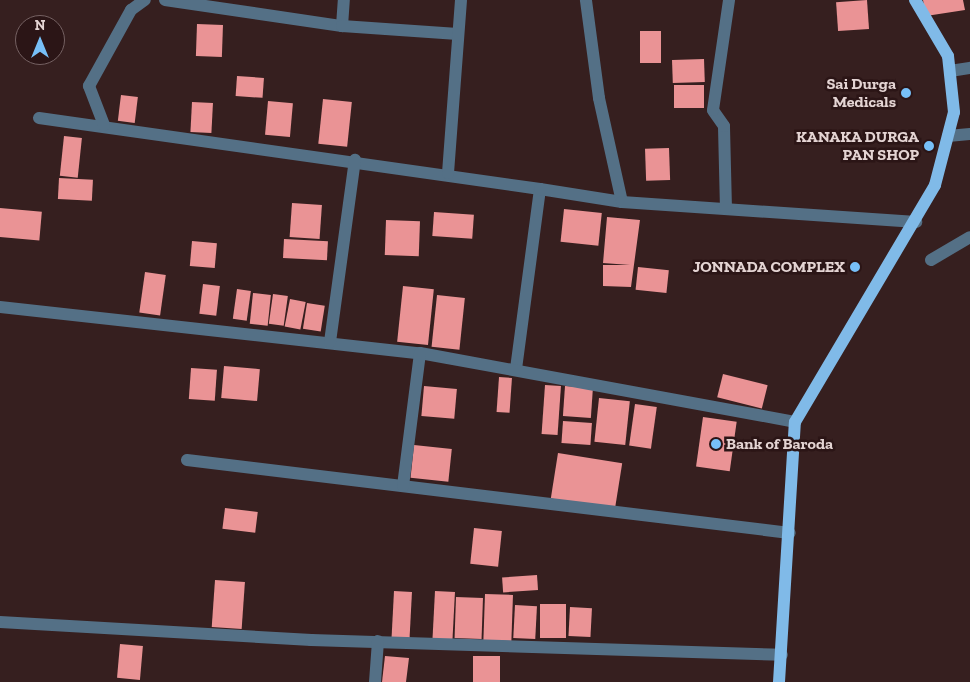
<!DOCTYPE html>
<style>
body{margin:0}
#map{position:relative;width:970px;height:682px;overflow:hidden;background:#361f1f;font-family:"Zilla Slab",serif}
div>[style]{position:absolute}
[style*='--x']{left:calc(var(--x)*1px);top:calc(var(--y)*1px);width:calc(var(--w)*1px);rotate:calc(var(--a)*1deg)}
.building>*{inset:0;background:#ea9395;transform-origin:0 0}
.minor>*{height:12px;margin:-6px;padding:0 6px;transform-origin:6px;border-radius:6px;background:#547086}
.major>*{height:12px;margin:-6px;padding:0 6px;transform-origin:6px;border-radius:6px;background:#80bae8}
.dots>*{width:14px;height:14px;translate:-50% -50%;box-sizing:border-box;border:2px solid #2b1516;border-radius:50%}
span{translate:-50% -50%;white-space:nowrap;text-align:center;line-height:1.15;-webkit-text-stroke:5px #2b1516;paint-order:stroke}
.poi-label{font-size:16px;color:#e4d4d3;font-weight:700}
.right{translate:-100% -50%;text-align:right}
.left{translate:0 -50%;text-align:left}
.north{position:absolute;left:15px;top:15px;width:50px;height:50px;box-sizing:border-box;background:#2b1516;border:1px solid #756162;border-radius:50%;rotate:0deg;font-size:14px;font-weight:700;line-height:20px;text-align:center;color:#e4d4d3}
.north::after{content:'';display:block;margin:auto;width:18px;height:22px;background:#77bff7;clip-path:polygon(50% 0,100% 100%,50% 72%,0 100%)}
</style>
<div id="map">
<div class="building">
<div style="left:867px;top:0;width:29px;height:31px;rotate:86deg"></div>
<div style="clip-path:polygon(923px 0,963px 0,965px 10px,926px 16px)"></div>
<div style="left:197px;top:24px;width:26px;height:32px;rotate:2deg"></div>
<div style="left:640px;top:31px;width:21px;height:32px"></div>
<div style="left:704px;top:59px;width:23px;height:32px;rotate:88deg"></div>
<div style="left:237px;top:76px;width:27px;height:20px;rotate:4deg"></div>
<div style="left:674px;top:85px;width:30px;height:23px"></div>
<div style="left:121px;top:95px;width:17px;height:26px;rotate:7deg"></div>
<div style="left:323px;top:99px;width:29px;height:45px;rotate:6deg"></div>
<div style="left:268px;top:101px;width:25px;height:34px;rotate:5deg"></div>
<div style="left:192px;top:102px;width:21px;height:30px;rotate:3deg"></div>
<div style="left:64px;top:136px;width:18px;height:40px;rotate:6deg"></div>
<div style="left:669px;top:148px;width:32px;height:24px;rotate:88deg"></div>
<div style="left:59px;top:178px;width:34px;height:21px;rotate:3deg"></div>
<div style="left:292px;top:203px;width:30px;height:34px;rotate:4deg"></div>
<div style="left:0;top:208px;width:42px;height:29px;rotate:5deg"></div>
<div style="left:564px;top:209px;width:38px;height:33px;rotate:6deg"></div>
<div style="left:434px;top:212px;width:40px;height:24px;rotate:4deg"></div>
<div style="clip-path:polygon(607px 217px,640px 220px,631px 287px,603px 286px,603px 265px,630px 265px,603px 263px)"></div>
<div style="left:386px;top:220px;width:34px;height:35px;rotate:2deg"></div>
<div style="left:284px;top:239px;width:44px;height:19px;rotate:3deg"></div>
<div style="left:192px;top:241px;width:25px;height:25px;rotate:5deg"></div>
<div style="left:638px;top:267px;width:31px;height:23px;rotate:6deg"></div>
<div style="left:145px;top:272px;width:21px;height:41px;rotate:8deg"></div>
<div style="left:203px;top:284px;width:17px;height:30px;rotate:7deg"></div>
<div style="left:403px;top:286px;width:31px;height:56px;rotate:6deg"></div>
<div style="left:237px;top:289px;width:14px;height:30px;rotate:8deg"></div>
<div style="left:253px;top:293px;width:18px;height:31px;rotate:6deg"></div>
<div style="left:273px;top:294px;width:15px;height:30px;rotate:8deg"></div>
<div style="left:437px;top:295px;width:28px;height:52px;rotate:6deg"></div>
<div style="left:290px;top:299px;width:16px;height:28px;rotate:11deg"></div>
<div style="left:307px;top:303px;width:18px;height:26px;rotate:9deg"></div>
<div style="left:224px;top:366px;width:36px;height:32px;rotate:5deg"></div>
<div style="left:191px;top:368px;width:26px;height:31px;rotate:4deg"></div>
<div style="left:723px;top:374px;width:46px;height:24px;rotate:14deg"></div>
<div style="left:499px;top:377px;width:13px;height:35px;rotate:4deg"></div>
<div style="left:545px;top:385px;width:16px;height:49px;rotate:4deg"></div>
<div style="left:424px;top:386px;width:33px;height:30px;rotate:5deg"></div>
<div style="left:565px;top:386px;width:28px;height:30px;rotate:4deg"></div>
<div style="left:599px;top:398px;width:31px;height:44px;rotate:6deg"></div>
<div style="left:635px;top:404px;width:22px;height:42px;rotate:8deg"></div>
<div style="left:703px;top:417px;width:34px;height:50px;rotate:8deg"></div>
<div style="left:563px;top:421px;width:29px;height:22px;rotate:4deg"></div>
<div style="left:414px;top:445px;width:38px;height:33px;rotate:6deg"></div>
<div style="left:558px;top:453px;width:65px;height:46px;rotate:9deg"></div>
<div style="left:225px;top:508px;width:33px;height:21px;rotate:7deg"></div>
<div style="left:474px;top:528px;width:28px;height:36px;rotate:6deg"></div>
<div style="left:537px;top:575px;width:15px;height:35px;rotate:86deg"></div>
<div style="left:215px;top:580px;width:30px;height:47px;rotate:4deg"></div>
<div style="left:394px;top:591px;width:18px;height:47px;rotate:3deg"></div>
<div style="left:435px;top:591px;width:20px;height:48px;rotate:3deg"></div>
<div style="left:485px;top:594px;width:28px;height:46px;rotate:2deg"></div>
<div style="left:456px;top:597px;width:27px;height:41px;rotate:2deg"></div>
<div style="left:540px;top:604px;width:26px;height:34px"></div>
<div style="left:515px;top:605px;width:22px;height:33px;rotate:3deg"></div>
<div style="left:570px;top:607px;width:22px;height:29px;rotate:3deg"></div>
<div style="left:120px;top:644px;width:23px;height:34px;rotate:5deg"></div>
<div style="clip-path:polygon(385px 656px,409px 658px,406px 682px,382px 682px)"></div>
<div style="left:473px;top:656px;width:27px;height:26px"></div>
</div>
<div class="minor">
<div style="--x:165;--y:0;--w:179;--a:8.4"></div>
<div style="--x:342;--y:26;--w:26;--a:-86"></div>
<div style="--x:342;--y:26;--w:116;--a:3.9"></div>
<div style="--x:950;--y:71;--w:20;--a:-9"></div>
<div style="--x:39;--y:118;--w:506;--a:8.07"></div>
<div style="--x:540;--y:189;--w:181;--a:97.6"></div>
<div style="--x:104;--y:125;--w:42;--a:-111"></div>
<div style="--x:89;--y:86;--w:87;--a:-61.1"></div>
<div style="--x:131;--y:10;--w:17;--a:-36"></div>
<div style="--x:948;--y:136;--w:22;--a:-5"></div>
<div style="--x:448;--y:173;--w:173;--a:-85.7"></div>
<div style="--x:540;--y:189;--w:83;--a:9"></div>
<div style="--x:622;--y:202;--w:107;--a:-102.5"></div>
<div style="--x:599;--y:98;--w:99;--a:-97.6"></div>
<div style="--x:622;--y:202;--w:295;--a:3.9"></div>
<div style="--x:726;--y:209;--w:83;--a:-91.4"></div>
<div style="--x:724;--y:126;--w:19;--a:-125"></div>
<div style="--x:713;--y:110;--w:111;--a:-81.7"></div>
<div style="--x:931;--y:260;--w:45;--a:-30.5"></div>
<div style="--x:0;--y:307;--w:423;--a:6.3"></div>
<div style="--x:420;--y:353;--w:381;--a:10.4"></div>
<div style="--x:330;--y:342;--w:184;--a:-82.2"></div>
<div style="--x:187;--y:460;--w:607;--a:6.9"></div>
<div style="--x:403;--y:486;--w:134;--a:-82.7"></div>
<div style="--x:0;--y:622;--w:312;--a:3.3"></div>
<div style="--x:311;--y:640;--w:471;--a:1.8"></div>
<div style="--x:375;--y:682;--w:41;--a:-85.8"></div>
</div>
<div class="major">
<div style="--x:779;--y:682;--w:260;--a:-86.5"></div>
<div style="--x:795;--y:422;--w:275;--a:-59.4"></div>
<div style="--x:935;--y:185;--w:75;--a:-75.4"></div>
<div style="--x:954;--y:112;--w:56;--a:-96.1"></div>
<div style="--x:948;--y:56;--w:65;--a:-120.5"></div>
</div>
<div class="dots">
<div style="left:906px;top:93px;background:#77bff7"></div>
<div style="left:929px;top:146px;background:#77bff7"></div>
<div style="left:855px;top:267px;background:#77bff7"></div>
<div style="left:716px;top:444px;background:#77bff7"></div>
</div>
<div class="poi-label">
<span class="right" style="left:896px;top:93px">Sai Durga<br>Medicals</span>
<span class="right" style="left:919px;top:146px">KANAKA DURGA<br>PAN SHOP</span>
<span class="right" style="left:845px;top:267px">JONNADA COMPLEX</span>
<span class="left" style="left:726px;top:444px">Bank of Baroda</span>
</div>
<div class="north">N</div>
</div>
